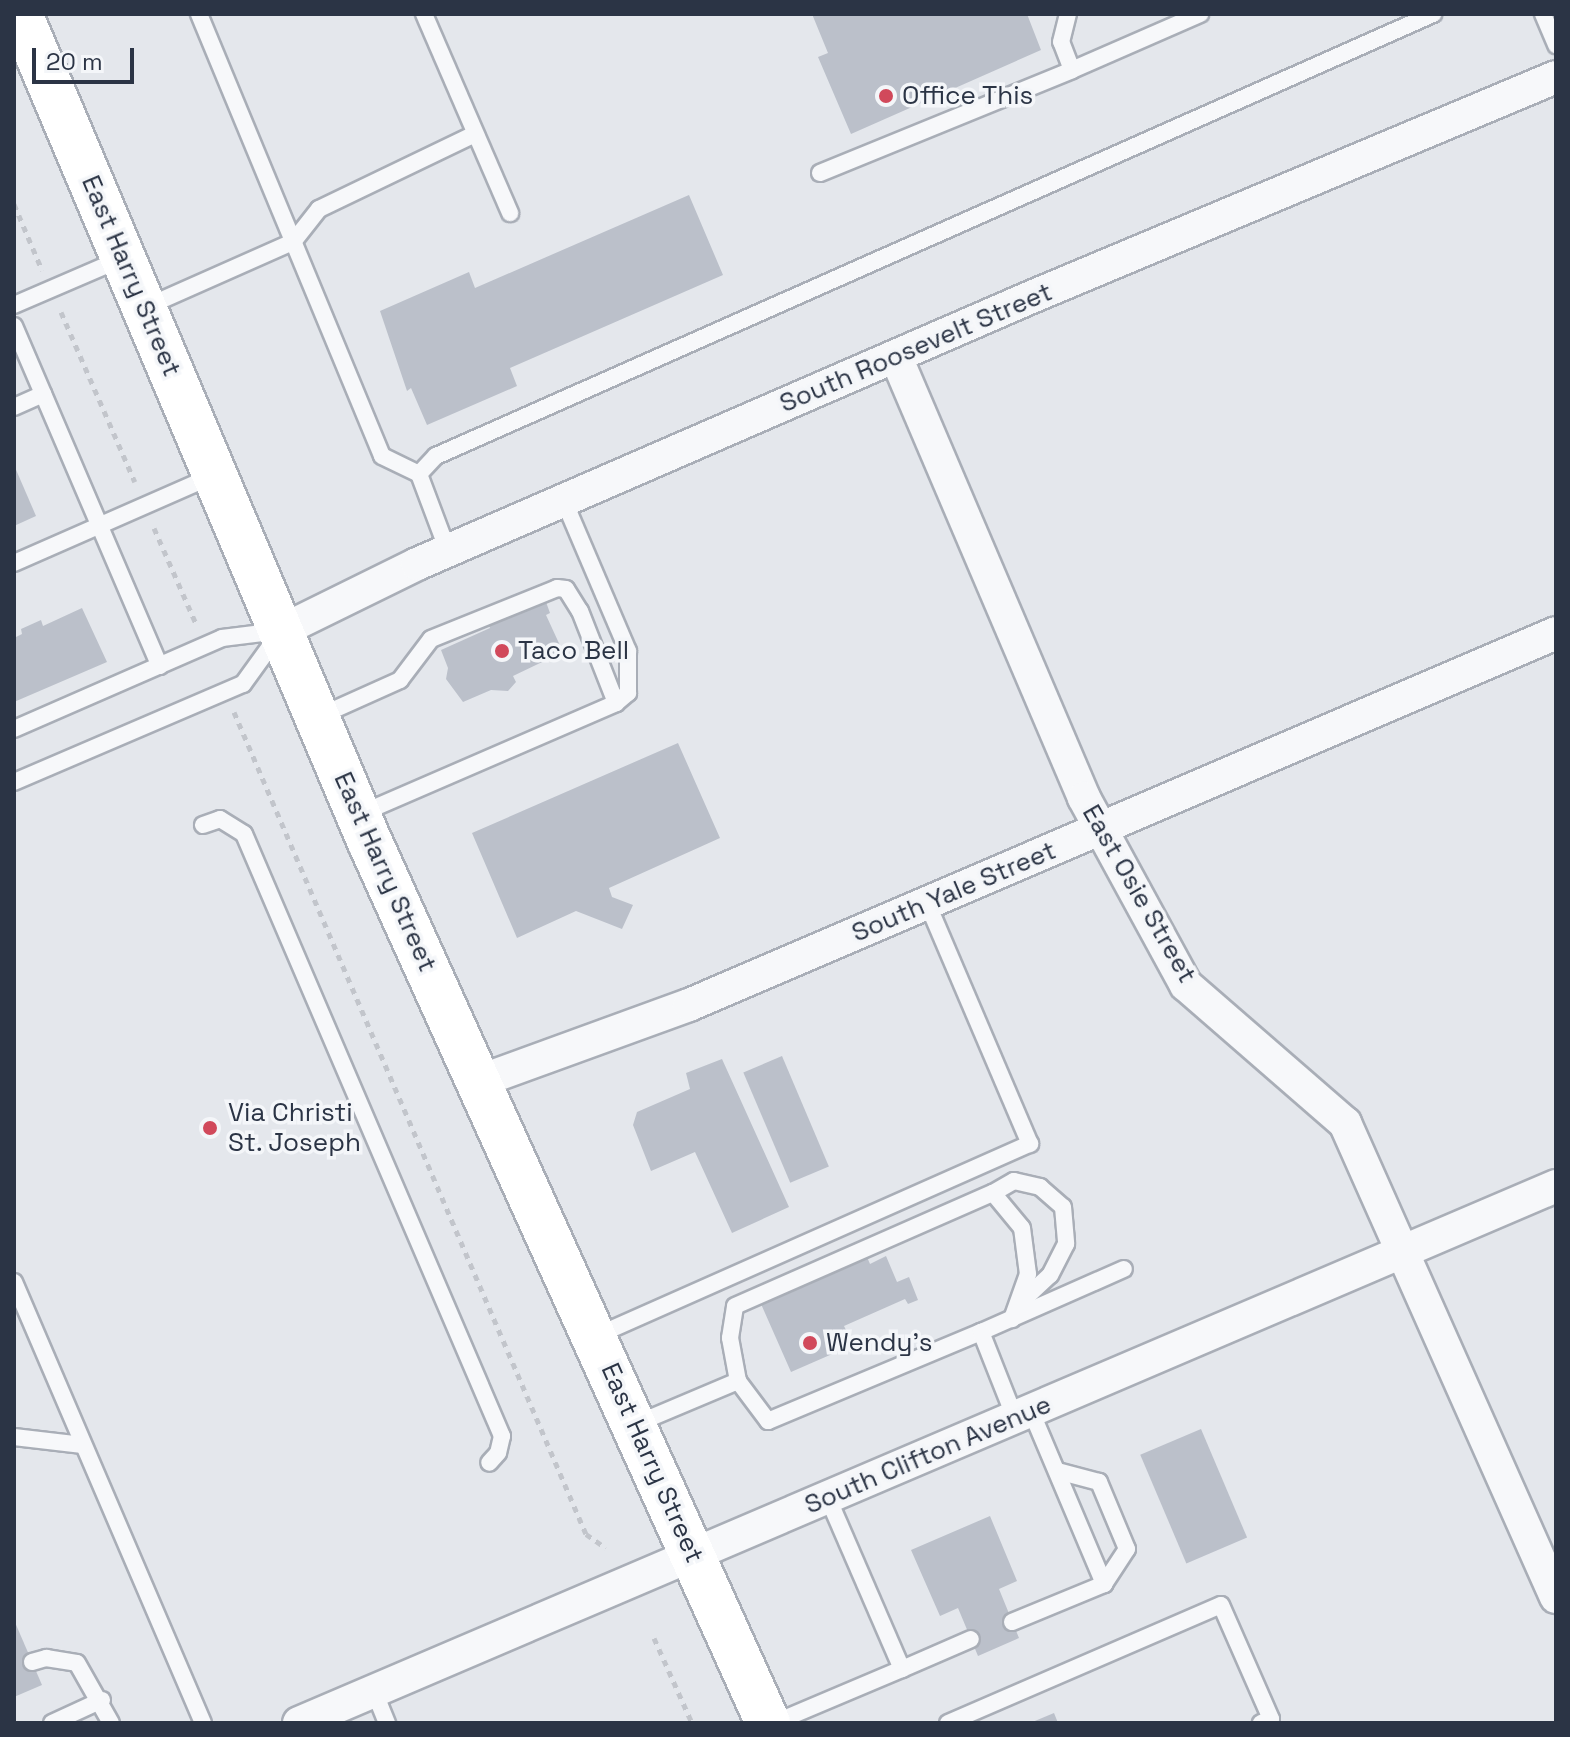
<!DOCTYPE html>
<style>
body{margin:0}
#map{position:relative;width:1570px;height:1737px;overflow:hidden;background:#e4e7ec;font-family:"Space Grotesk",sans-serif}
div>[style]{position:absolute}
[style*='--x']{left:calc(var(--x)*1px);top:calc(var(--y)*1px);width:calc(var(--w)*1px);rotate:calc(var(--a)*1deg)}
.building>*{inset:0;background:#bbc0ca;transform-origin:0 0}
.path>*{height:5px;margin-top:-2.5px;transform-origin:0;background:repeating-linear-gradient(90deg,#c2c5cb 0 6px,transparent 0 12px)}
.roads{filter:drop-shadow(2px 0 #a9aeb7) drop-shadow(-2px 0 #a9aeb7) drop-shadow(0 2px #a9aeb7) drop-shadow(0 -2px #a9aeb7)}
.lane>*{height:16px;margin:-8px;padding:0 8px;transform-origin:8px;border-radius:8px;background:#f7f8fa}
.street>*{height:32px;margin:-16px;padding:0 16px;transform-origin:16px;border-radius:16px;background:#f7f8fa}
.secondary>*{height:44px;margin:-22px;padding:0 22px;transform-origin:22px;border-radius:22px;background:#fff}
.dots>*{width:22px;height:22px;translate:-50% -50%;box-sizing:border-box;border:4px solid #f4f6f9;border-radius:50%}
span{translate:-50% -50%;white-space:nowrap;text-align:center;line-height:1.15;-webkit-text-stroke:7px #f4f6f9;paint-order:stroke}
.poi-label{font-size:26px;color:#2b3445}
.left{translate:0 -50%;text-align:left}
.street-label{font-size:26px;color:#2b3445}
.frame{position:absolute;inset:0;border:16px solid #2b3445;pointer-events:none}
.scale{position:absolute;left:32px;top:48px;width:102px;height:36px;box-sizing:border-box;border:4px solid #2b3445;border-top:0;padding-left:10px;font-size:24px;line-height:28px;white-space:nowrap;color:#2b3445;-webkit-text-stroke:6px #f4f6f9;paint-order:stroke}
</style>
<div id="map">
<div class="building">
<div style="clip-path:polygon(812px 14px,1027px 14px,1041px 50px,851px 134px,818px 57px,828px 53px)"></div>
<div style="clip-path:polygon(689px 195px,723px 275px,510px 368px,517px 386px,427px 425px,411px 388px,407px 391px,380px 311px,469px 272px,475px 288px)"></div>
<div style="clip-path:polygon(14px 465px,36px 516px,14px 526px)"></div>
<div style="clip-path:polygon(546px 602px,550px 613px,546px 615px,563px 652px,513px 676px,516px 682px,508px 691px,491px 690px,463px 702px,446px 679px,448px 668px,441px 650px,490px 628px,488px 623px)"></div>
<div style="clip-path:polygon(82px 608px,107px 662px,14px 702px,14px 638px,22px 634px,21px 629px,41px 620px,43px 626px)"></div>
<div style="clip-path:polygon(678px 743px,720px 838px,609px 888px,612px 897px,633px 905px,622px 929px,576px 911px,517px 938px,472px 833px)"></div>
<div style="left:782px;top:1056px;width:120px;height:42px;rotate:67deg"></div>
<div style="clip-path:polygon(722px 1059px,789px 1207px,732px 1233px,695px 1152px,651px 1171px,633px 1125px,637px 1112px,690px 1089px,686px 1073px)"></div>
<div style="clip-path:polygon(886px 1256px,897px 1282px,909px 1277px,918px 1300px,908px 1304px,905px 1299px,844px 1326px,847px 1332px,840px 1336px,846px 1348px,791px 1372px,761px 1304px,867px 1257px,870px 1264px)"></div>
<div style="left:1201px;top:1429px;width:118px;height:66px;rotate:67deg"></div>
<div style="clip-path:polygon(990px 1516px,1017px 1581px,999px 1589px,1019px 1638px,978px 1656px,958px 1608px,940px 1616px,911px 1550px)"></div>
<div style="clip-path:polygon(14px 1620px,42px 1685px,14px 1697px)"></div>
<div style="clip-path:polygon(1054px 1713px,1058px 1723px,1030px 1723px)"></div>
</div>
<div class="path">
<div style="--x:14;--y:204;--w:72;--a:67"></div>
<div style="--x:61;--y:312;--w:185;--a:66.5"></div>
<div style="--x:154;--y:528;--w:107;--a:66.3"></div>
<div style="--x:234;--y:712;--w:894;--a:66.82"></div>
<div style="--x:586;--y:1534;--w:24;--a:35"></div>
<div style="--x:654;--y:1638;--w:93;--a:65.9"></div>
</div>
<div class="roads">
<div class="lane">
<div style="--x:199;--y:14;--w:478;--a:67.5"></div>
<div style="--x:382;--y:456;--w:41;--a:25.9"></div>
<div style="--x:419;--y:474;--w:82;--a:69.4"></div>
<div style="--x:424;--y:14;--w:217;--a:66.6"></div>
<div style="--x:1543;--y:14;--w:34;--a:67"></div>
<div style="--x:1072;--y:70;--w:140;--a:-23.6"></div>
<div style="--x:820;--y:173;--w:272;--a:-22.2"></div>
<div style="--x:1072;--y:70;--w:30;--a:-111"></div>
<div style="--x:1061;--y:42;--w:29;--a:-76"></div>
<div style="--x:14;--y:305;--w:116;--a:-23.3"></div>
<div style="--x:146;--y:307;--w:161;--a:-23.9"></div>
<div style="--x:293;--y:242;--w:42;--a:-51.8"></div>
<div style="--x:319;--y:209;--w:173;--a:-25.7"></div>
<div style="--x:14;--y:326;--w:370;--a:66.8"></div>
<div style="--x:14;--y:407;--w:32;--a:-24"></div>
<div style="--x:419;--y:474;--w:25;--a:-47"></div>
<div style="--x:436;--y:456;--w:1091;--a:-23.91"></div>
<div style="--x:14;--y:563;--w:219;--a:-23.7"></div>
<div style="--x:320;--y:716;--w:88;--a:-24.2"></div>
<div style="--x:400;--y:680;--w:51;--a:-52.9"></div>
<div style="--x:431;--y:639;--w:136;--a:-22"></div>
<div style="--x:557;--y:588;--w:9;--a:6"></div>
<div style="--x:566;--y:589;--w:26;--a:58"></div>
<div style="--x:580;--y:611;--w:99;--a:68.6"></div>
<div style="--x:14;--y:729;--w:227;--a:-23.6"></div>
<div style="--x:222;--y:638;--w:57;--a:-7"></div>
<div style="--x:14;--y:782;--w:249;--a:-23.2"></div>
<div style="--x:243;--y:684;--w:62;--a:-54.2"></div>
<div style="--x:360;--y:814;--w:279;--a:-23.4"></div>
<div style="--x:616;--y:703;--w:16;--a:-40"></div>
<div style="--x:628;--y:693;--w:42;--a:-90"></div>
<div style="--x:628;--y:651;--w:163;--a:-113.1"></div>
<div style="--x:203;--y:825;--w:18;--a:-19"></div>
<div style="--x:220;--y:819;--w:28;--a:32"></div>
<div style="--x:244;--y:834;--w:655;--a:66.8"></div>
<div style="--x:502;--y:1436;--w:17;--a:103"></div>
<div style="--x:498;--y:1453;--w:13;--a:132"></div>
<div style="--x:993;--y:1193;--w:24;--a:-30"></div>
<div style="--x:1014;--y:1181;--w:27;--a:13"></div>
<div style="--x:1040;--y:1187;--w:30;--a:41"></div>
<div style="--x:1063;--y:1207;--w:37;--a:85"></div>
<div style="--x:1066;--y:1244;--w:35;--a:117"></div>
<div style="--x:1050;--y:1275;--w:38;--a:137"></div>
<div style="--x:14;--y:1282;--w:480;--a:66.8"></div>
<div style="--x:981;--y:1332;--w:156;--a:-23.8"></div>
<div style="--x:596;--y:1336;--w:475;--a:-23.9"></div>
<div style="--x:1030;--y:1144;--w:262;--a:-113.1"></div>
<div style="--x:738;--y:1381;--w:44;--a:-100.5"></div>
<div style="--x:730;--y:1338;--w:32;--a:-81"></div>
<div style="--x:735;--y:1306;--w:282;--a:-23.7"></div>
<div style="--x:993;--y:1193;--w:45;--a:50.4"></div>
<div style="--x:1022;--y:1228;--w:46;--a:82.6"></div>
<div style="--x:1028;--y:1274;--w:48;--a:109.6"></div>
<div style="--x:1031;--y:1411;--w:188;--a:67.1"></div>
<div style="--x:636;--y:1424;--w:111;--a:-22.9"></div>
<div style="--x:738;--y:1381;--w:50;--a:53.1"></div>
<div style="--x:768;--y:1421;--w:231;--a:-22.7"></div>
<div style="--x:981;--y:1332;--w:92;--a:68.4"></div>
<div style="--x:14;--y:1437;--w:69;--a:6.6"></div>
<div style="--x:1012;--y:1622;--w:100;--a:-22.4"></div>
<div style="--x:1104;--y:1584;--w:42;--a:-56.7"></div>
<div style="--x:1127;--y:1549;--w:73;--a:-112.7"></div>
<div style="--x:1099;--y:1482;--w:43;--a:-165.3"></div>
<div style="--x:32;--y:1662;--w:15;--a:-16"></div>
<div style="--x:46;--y:1658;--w:31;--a:9"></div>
<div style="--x:77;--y:1663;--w:69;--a:60.5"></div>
<div style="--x:902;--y:1669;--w:75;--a:-23.5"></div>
<div style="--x:374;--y:1691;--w:35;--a:68"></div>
<div style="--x:52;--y:1723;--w:55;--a:-24.7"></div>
<div style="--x:774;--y:1723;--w:139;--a:-22.9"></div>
<div style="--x:902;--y:1669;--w:186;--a:-113.4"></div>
<div style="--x:948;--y:1723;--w:297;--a:-23.4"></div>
<div style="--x:1221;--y:1605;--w:124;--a:66.3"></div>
<div style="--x:1271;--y:1719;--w:11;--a:158"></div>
</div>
<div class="street">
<div style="--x:896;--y:357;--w:479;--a:66.9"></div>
<div style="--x:1084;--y:798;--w:213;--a:61.4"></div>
<div style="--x:1186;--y:985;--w:211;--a:41"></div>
<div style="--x:1345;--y:1123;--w:519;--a:66"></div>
<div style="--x:281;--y:631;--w:152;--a:-26.2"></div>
<div style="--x:417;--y:564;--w:667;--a:-23.49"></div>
<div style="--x:1029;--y:298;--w:571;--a:-22.75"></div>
<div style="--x:480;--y:1081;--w:222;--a:-20"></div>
<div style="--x:689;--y:1005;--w:943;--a:-23.22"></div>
<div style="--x:299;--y:1723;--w:1367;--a:-23.13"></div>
</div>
<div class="secondary">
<div style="--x:20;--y:14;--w:897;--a:67.1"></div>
<div style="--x:369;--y:840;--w:969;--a:65.68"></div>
</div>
</div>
<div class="dots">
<div style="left:886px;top:96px;background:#d1495b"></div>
<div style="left:502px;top:651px;background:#d1495b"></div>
<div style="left:210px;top:1128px;background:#d1495b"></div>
<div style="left:810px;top:1343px;background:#d1495b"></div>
</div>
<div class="poi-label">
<span class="left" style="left:902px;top:96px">Office This</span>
<span class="left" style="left:518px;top:651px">Taco Bell</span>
<span class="left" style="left:228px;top:1128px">Via Christi<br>St. Joseph</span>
<span class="left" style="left:826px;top:1343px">Wendy's</span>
</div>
<div class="street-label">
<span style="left:131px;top:276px;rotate:67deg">East Harry Street</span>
<span style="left:916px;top:348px;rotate:-23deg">South Roosevelt Street</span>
<span style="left:385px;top:872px;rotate:66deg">East Harry Street</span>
<span style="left:954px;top:892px;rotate:-23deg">South Yale Street</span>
<span style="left:1139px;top:894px;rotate:60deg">East Osie Street</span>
<span style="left:928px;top:1455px;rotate:-23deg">South Clifton Avenue</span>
<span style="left:652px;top:1463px;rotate:66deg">East Harry Street</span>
</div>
<div class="frame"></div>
<div class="scale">20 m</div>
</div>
